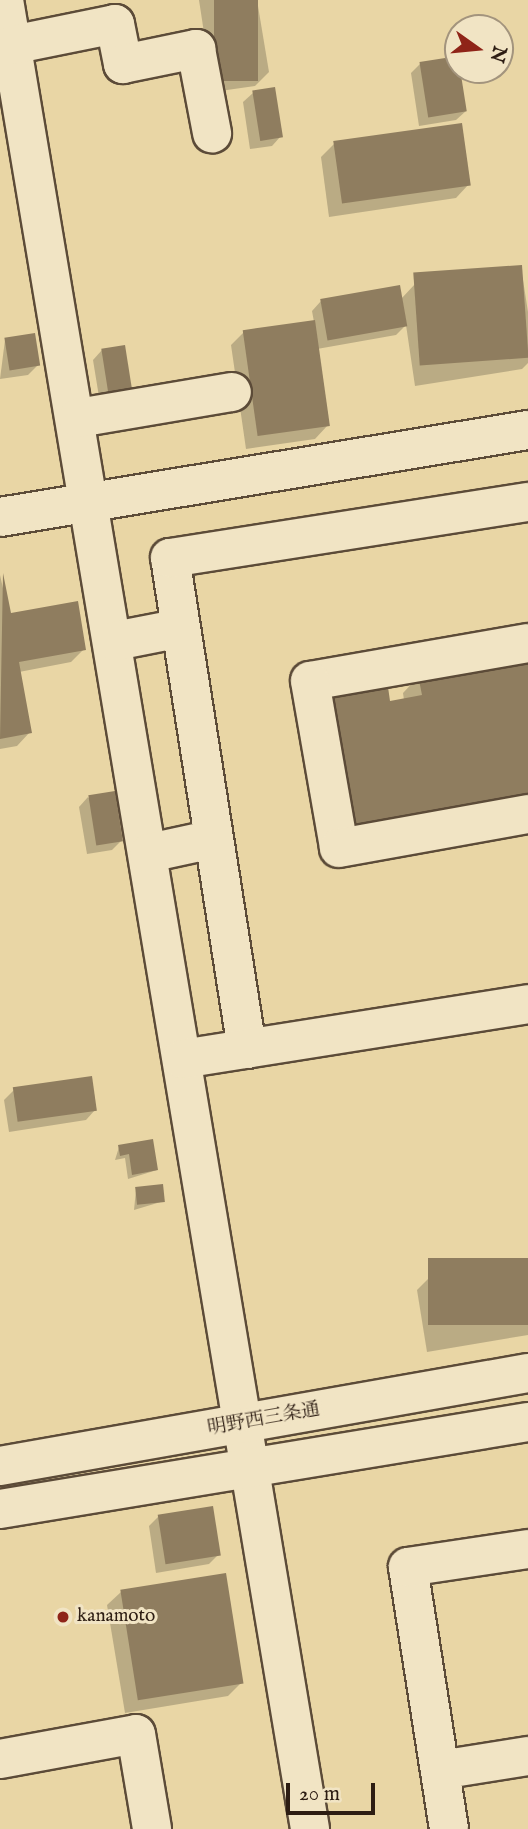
<!DOCTYPE html>
<meta charset="utf-8">
<style>
body{margin:0}
#map{position:relative;width:528px;height:1829px;overflow:hidden;background:#e9d6a5;font-family:"IM FELL English","Noto Serif JP",serif}
div>[style]{position:absolute}
[style*='--x']{left:calc(var(--x)*1px);top:calc(var(--y)*1px);width:calc(var(--w)*1px);rotate:calc(var(--a)*1deg)}
.shadow>*{inset:0;background:#0003}
.building>*{inset:0;background:#8f7d5f;transform-origin:0 0}
.roads{filter:drop-shadow(2px 0 #5c4b38) drop-shadow(-2px 0 #5c4b38) drop-shadow(0 2px #5c4b38) drop-shadow(0 -2px #5c4b38)}
.minor>*{height:38px;margin:-19px;padding:0 19px;transform-origin:19px;border-radius:19px;background:#f1e4c4}
.dots>*{width:19px;height:19px;translate:-50% -50%;box-sizing:border-box;border:4px solid #f1e4c4;border-radius:50%}
span{translate:-50% -50%;white-space:nowrap;text-align:center;line-height:1.15;-webkit-text-stroke:6px #f1e4c4;paint-order:stroke}
.street-label{font-size:19px;color:#2d1d13}
.poi-label{font-size:19px;color:#2d1d13}
.left{translate:0 -50%;text-align:left}
.north{position:absolute;left:444px;top:14px;width:70px;height:70px;box-sizing:border-box;background:#f1e4c4;border:2px solid #a3947d;border-radius:50%;rotate:105deg;font-size:19px;font-weight:700;line-height:28px;text-align:center;color:#2d1d13}
.north::after{content:'';display:block;margin:auto;width:24px;height:32px;background:#8f2418;clip-path:polygon(50% 0,100% 100%,50% 72%,0 100%)}
.scale{position:absolute;left:286px;top:1783px;width:89px;height:32px;box-sizing:border-box;border:4px solid #2d1d13;border-top:0;padding-left:9px;font-size:21px;line-height:24px;white-space:nowrap;color:#2d1d13;-webkit-text-stroke:5px #f1e4c4;paint-order:stroke}
</style>
<div id="map">
<div class="shadow">
<div style="clip-path:polygon(199px 0,257px 0,269px 72px,255px 86px,213px 92px)"></div>
<div style="clip-path:polygon(420px 64px,466px 111px,456px 120px,419px 126px,411px 73px)"></div>
<div style="clip-path:polygon(253px 93px,281px 136px,272px 146px,250px 149px,243px 102px)"></div>
<div style="clip-path:polygon(334px 144px,469px 184px,456px 198px,329px 217px,321px 157px)"></div>
<div style="clip-path:polygon(521px 267px,528px 312px,528px 363px,522px 369px,415px 386px,406px 325px,396px 335px,317px 349px,328px 425px,315px 439px,246px 449px,231px 345px,244px 332px,314px 322px,312px 311px,321px 301px,401px 299px,415px 284px)"></div>
<div style="clip-path:polygon(5px 340px,38px 365px,28px 375px,0 379px)"></div>
<div style="clip-path:polygon(102px 350px,130px 390px,100px 403px,93px 360px)"></div>
<div style="clip-path:polygon(0 575px,9px 615px,84px 649px,71px 662px,19px 672px,30px 732px,17px 746px,0 749px)"></div>
<div style="clip-path:polygon(419px 676px,528px 810px,389px 703px,404px 700px,403px 693px)"></div>
<div style="clip-path:polygon(88px 797px,122px 840px,112px 850px,87px 854px,79px 807px)"></div>
<div style="clip-path:polygon(14px 1090px,95px 1110px,86px 1120px,9px 1132px,4px 1100px)"></div>
<div style="clip-path:polygon(119px 1147px,157px 1170px,128px 1179px,125px 1158px,115px 1160px)"></div>
<div style="clip-path:polygon(136px 1190px,164px 1201px,134px 1210px)"></div>
<div style="clip-path:polygon(528px 1260px,528px 1335px,427px 1352px,417px 1290px,430px 1277px)"></div>
<div style="clip-path:polygon(158px 1517px,219px 1554px,209px 1564px,156px 1573px,149px 1526px)"></div>
<div style="clip-path:polygon(121px 1592px,241px 1683px,228px 1696px,125px 1713px,107px 1605px)"></div>
</div>
<div class="building">
<div style="left:214px;top:0;width:44px;height:81px"></div>
<div style="left:458px;top:56px;width:56px;height:39px;rotate:81deg"></div>
<div style="left:275px;top:87px;width:51px;height:23px;rotate:81deg"></div>
<div style="left:462px;top:123px;width:63px;height:130px;rotate:82deg"></div>
<div style="left:522px;top:265px;width:93px;height:109px;rotate:86deg"></div>
<div style="left:400px;top:285px;width:42px;height:81px;rotate:80deg"></div>
<div style="left:315px;top:320px;width:107px;height:73px;rotate:82deg"></div>
<div style="left:35px;top:333px;width:33px;height:31px;rotate:81deg"></div>
<div style="left:125px;top:345px;width:47px;height:24px;rotate:81deg"></div>
<div style="clip-path:polygon(3px 573px,11px 613px,78px 601px,86px 650px,19px 662px,32px 733px,0 739px)"></div>
<div style="clip-path:polygon(528px 656px,528px 797px,353px 828px,330px 691px,387px 680px,390px 701px,422px 695px,418px 675px)"></div>
<div style="left:115px;top:791px;width:51px;height:27px;rotate:81deg"></div>
<div style="left:92px;top:1076px;width:35px;height:80px;rotate:82deg"></div>
<div style="clip-path:polygon(153px 1139px,158px 1170px,132px 1175px,129px 1154px,120px 1156px,118px 1145px)"></div>
<div style="left:163px;top:1184px;width:18px;height:28px;rotate:84deg"></div>
<div style="left:528px;top:1258px;width:67px;height:100px;rotate:90deg"></div>
<div style="left:213px;top:1506px;width:50px;height:56px;rotate:81deg"></div>
<div style="left:226px;top:1573px;width:112px;height:107px;rotate:81deg"></div>
</div>
<div class="roads">
<div class="minor">
<div style="--x:4;--y:0;--w:1854;--a:80.5"></div>
<div style="--x:12;--y:45;--w:105;--a:-11.5"></div>
<div style="--x:115;--y:24;--w:41;--a:78.7"></div>
<div style="--x:123;--y:64;--w:75;--a:-11.6"></div>
<div style="--x:196;--y:49;--w:86;--a:79.2"></div>
<div style="--x:78;--y:418;--w:156;--a:-9.6"></div>
<div style="--x:0;--y:517;--w:535;--a:-9.36"></div>
<div style="--x:115;--y:641;--w:67;--a:-11.1"></div>
<div style="--x:528;--y:643;--w:221;--a:170.1"></div>
<div style="--x:310;--y:681;--w:169;--a:80.1"></div>
<div style="--x:339;--y:848;--w:192;--a:-10.2"></div>
<div style="--x:149;--y:853;--w:66;--a:-12.2"></div>
<div style="--x:247;--y:1049;--w:497;--a:-98.9"></div>
<div style="--x:170;--y:558;--w:362;--a:-8.9"></div>
<div style="--x:182;--y:1059;--w:350;--a:-9"></div>
<div style="--x:0;--y:1466;--w:536;--a:-9.99"></div>
<div style="--x:0;--y:1509;--w:535;--a:-9.36"></div>
<div style="--x:0;--y:1759;--w:138;--a:-10.4"></div>
<div style="--x:136;--y:1734;--w:96;--a:80.4"></div>
<div style="--x:440;--y:1770;--w:89;--a:-9"></div>
<div style="--x:449;--y:1829;--w:265;--a:-98.9"></div>
<div style="--x:408;--y:1567;--w:121;--a:-8.5"></div>
</div>
</div>
<div class="dots">
<div style="left:63px;top:1617px;background:#8f2418"></div>
</div>
<div class="street-label">
<span style="left:264px;top:1420px;rotate:-10deg">明野西三条通</span>
</div>
<div class="poi-label">
<span class="left" style="left:77px;top:1617px">kanamoto</span>
</div>
<div class="north">N</div>
<div class="scale">20 m</div>
</div>
